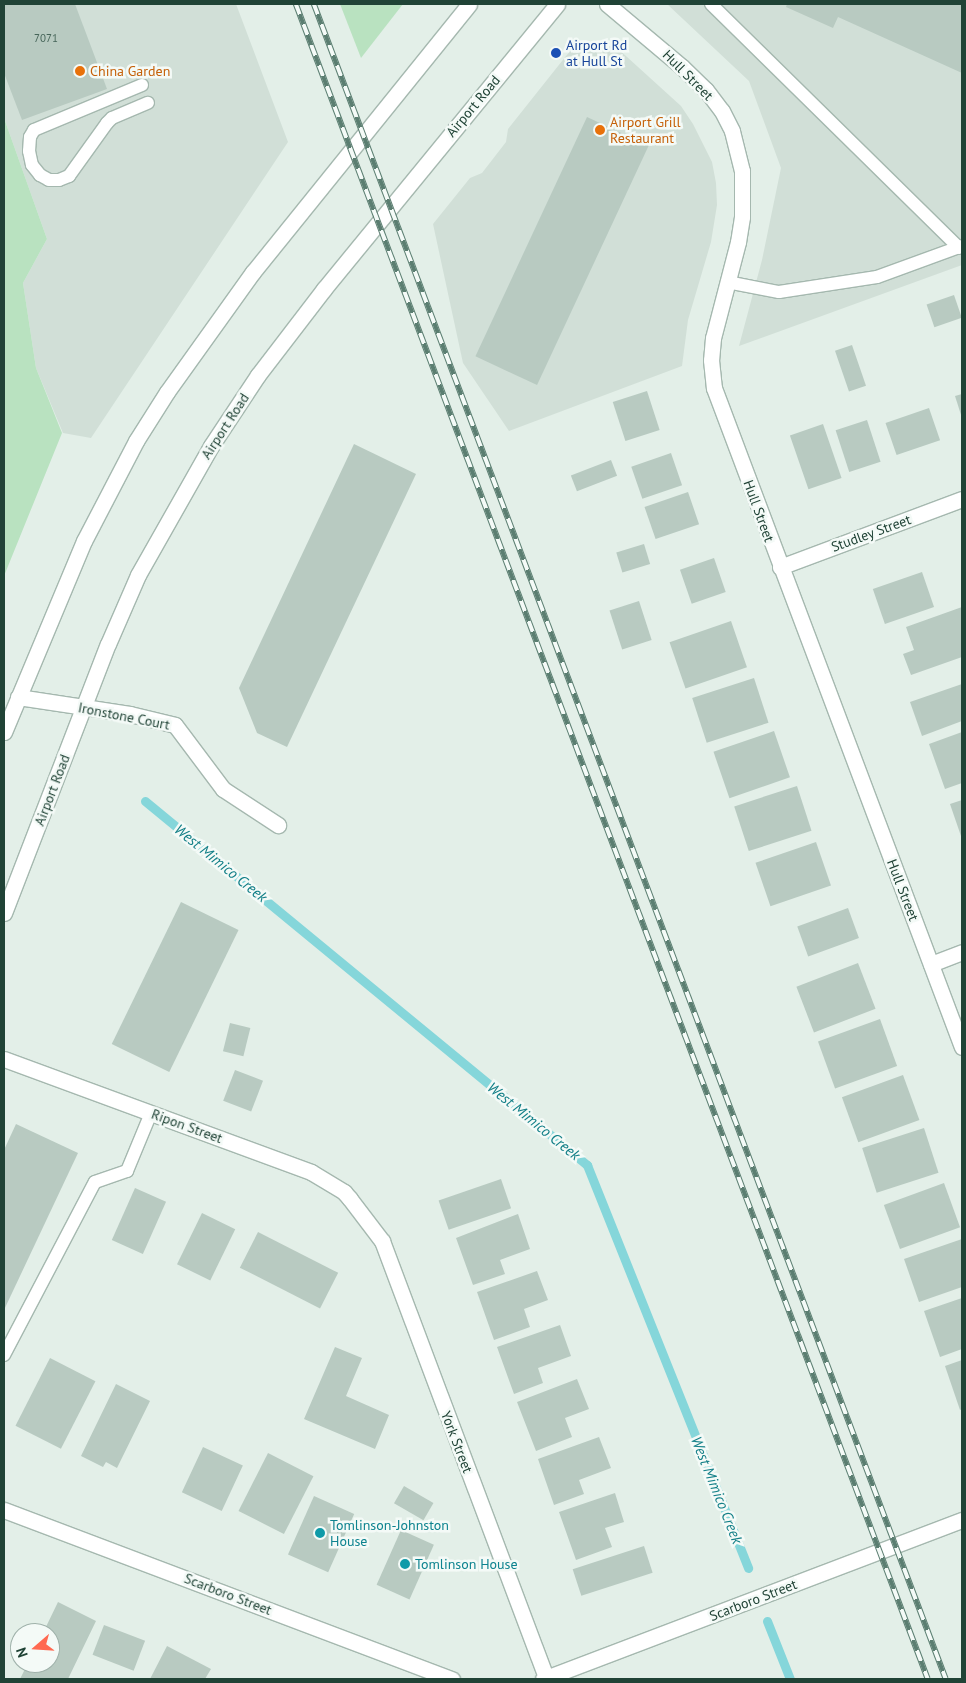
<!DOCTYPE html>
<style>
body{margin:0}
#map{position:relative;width:966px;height:1683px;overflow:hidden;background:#e3efe8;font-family:"PT Sans",sans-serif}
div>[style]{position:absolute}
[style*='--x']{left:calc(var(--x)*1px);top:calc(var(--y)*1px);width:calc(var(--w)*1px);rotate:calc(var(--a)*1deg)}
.built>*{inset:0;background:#d1dfd7}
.green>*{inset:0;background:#b9e2c0}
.stream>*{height:9px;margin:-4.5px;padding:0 4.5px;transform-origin:4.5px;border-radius:4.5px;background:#85d6da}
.building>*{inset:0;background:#b8cac1;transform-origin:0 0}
.roads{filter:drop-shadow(1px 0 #a5b8af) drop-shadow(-1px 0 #a5b8af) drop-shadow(0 1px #a5b8af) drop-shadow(0 -1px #a5b8af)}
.lane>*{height:12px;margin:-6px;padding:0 6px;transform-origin:6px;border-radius:6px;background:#fff}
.street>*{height:15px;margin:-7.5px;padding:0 7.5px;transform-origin:7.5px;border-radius:7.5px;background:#fff}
.secondary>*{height:15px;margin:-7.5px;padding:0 7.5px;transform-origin:7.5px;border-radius:7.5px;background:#fff}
.rail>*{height:5.5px;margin-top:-2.75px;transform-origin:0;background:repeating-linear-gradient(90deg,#f4faf7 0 11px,#5b7e71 0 22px);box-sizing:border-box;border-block:1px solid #5b7e71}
.dots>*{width:14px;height:14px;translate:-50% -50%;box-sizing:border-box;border:2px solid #f4faf7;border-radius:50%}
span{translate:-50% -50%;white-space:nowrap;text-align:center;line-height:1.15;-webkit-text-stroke:5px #f4faf7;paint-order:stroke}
.number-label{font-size:11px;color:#466559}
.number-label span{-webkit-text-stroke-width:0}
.transit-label{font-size:14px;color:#164399}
.left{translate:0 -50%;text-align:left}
.food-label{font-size:14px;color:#c56008}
.street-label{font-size:14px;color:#204336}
.culture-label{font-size:14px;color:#0d838f}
.water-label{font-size:15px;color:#127f87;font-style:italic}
.frame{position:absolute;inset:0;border:5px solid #204336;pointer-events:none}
.north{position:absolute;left:10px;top:1623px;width:50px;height:50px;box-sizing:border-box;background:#f4faf7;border:1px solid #9fb1aa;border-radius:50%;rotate:251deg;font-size:14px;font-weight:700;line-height:20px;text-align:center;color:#204336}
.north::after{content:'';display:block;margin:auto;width:18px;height:22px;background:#ff6951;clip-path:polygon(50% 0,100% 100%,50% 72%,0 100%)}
</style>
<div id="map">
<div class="built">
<div style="clip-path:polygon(4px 4px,236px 4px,288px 142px,91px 438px,63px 433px,36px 368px,23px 283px,47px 239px,4px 118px)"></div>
<div style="clip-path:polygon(667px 4px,962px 4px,962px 265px,739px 346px,762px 260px,781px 168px,749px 81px)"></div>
<div style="clip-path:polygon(593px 43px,616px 47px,681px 106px,693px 124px,712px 162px,716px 183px,717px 205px,711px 242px,688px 320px,682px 366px,509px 431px,463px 363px,433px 224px,470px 178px,482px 173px,506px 142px,508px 129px,566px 56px,573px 48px)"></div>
</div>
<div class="green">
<div style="clip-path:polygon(340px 4px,403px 4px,361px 58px)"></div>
<div style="clip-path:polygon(4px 118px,47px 239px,23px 283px,36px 368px,62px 433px,4px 576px)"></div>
</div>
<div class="stream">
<div style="--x:145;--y:801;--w:573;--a:39.47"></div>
<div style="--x:587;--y:1165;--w:434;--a:68.2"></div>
<div style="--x:767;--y:1621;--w:62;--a:68.4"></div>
</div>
<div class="building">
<div style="clip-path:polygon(4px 4px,75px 4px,107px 89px,22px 120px,4px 73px)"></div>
<div style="clip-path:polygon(787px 4px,962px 4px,962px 73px,838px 17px,833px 28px,786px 7px)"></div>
<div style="left:587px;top:117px;width:68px;height:264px;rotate:25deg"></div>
<div style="left:954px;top:295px;width:24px;height:29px;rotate:71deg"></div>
<div style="left:852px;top:345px;width:43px;height:18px;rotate:71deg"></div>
<div style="left:647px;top:391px;width:41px;height:36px;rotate:72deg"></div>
<div style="clip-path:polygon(962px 394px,962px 418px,955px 396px)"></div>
<div style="left:929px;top:408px;width:34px;height:46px;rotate:71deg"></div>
<div style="left:867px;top:420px;width:44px;height:33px;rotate:72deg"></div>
<div style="left:823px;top:424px;width:57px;height:35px;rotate:71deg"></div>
<div style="clip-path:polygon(354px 444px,416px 474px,287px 747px,257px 733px,239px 688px)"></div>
<div style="left:671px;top:453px;width:34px;height:42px;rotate:71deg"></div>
<div style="left:611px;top:460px;width:17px;height:43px;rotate:69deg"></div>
<div style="left:688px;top:492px;width:34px;height:46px;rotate:71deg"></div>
<div style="left:644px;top:544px;width:21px;height:29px;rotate:73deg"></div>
<div style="left:714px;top:558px;width:36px;height:36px;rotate:71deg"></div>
<div style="left:922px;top:572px;width:37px;height:52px;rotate:71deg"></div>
<div style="left:639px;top:601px;width:41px;height:31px;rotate:72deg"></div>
<div style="clip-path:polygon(962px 607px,962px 657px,911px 675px,903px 654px,914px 650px,906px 627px)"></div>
<div style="left:731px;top:621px;width:49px;height:65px;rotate:71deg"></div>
<div style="left:754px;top:678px;width:47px;height:65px;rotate:72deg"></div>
<div style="clip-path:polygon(962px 684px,962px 721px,922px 736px,910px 702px)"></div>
<div style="left:774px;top:731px;width:49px;height:64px;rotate:71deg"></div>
<div style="clip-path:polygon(962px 732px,962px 783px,945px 789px,929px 744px)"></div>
<div style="left:797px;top:786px;width:47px;height:66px;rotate:72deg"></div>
<div style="clip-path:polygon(962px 800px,962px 839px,950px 804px)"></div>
<div style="left:816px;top:842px;width:46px;height:64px;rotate:71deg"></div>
<div style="left:181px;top:902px;width:64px;height:158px;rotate:26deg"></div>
<div style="left:848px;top:908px;width:32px;height:54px;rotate:70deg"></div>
<div style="left:858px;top:963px;width:49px;height:66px;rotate:69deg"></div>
<div style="left:880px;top:1019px;width:50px;height:66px;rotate:70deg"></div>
<div style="left:230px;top:1023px;width:21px;height:29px;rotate:14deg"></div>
<div style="left:235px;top:1070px;width:30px;height:33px;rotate:21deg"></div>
<div style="left:903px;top:1075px;width:48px;height:65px;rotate:70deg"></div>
<div style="clip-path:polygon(16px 1124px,78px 1153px,4px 1310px,4px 1150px)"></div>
<div style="left:924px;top:1128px;width:47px;height:65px;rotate:72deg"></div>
<div style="left:501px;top:1179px;width:31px;height:66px;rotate:71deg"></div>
<div style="left:944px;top:1183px;width:47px;height:64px;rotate:70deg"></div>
<div style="left:135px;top:1188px;width:34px;height:57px;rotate:24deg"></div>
<div style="left:202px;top:1213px;width:37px;height:57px;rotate:26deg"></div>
<div style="clip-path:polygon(518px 1214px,530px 1249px,500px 1260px,505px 1274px,473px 1285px,456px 1238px)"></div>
<div style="left:258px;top:1232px;width:90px;height:40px;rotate:27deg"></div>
<div style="clip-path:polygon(962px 1239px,962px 1287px,919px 1302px,904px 1259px)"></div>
<div style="clip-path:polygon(537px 1271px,548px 1300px,524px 1309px,530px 1327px,494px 1340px,477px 1292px)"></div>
<div style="clip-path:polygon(962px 1298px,962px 1349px,940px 1357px,924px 1311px)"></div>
<div style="clip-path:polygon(560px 1325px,571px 1356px,538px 1368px,543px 1383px,514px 1394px,497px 1347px)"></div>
<div style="clip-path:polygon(335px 1347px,362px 1358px,346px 1396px,389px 1415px,375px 1449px,304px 1419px)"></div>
<div style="left:50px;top:1358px;width:51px;height:76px;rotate:27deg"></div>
<div style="clip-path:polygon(962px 1360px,962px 1409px,960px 1410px,945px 1366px)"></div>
<div style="clip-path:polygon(577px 1379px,589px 1409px,565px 1418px,572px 1437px,536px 1451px,517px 1402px)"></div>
<div style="clip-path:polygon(116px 1384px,150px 1401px,117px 1468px,106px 1462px,103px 1467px,81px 1456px)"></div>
<div style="clip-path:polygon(599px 1437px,611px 1468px,579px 1480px,584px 1494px,554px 1505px,538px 1459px)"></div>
<div style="left:203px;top:1447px;width:44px;height:50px;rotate:25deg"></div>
<div style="left:268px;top:1453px;width:51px;height:65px;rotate:27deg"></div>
<div style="left:404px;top:1486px;width:34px;height:20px;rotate:30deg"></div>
<div style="clip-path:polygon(615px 1493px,624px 1522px,605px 1528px,612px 1547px,576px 1560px,559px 1512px)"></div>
<div style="left:314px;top:1496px;width:44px;height:64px;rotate:24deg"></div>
<div style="left:401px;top:1530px;width:36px;height:60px;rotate:24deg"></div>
<div style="left:644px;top:1546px;width:28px;height:75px;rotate:72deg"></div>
<div style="clip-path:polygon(58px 1602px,96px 1621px,68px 1679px,20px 1679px,28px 1663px,50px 1663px,50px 1633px,43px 1633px)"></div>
<div style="left:104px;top:1625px;width:44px;height:32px;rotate:21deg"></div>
<div style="clip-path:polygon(167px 1646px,211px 1669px,205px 1679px,150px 1679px)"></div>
</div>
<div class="roads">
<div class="lane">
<div style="--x:711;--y:4;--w:348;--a:44.5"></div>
<div style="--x:142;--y:85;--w:117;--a:157.4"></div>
<div style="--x:34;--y:130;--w:8;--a:120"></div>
<div style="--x:30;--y:137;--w:14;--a:94"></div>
<div style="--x:29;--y:151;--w:14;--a:78"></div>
<div style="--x:32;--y:165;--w:13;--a:51"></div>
<div style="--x:40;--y:175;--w:10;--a:29"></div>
<div style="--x:49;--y:180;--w:10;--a:0"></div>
<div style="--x:59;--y:180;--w:11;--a:-22"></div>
<div style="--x:69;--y:176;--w:65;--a:-54.4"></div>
<div style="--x:107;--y:123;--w:7;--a:-45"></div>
<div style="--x:112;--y:118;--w:39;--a:-23"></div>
<div style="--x:727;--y:282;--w:53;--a:10.9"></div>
<div style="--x:779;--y:292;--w:99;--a:-8.7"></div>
<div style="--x:877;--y:277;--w:90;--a:-20"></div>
<div style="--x:4;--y:1355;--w:195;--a:-62.3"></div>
<div style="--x:95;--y:1182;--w:34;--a:-19"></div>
<div style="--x:127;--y:1171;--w:63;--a:-67.5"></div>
</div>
<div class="street">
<div style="--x:607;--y:4;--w:98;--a:40"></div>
<div style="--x:682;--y:67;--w:33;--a:44"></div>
<div style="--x:706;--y:90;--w:26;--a:53"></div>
<div style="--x:722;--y:111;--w:22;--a:63"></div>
<div style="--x:732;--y:131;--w:41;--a:76"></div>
<div style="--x:742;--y:171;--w:46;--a:90"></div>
<div style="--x:742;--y:217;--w:25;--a:99"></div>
<div style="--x:738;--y:242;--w:99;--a:104.6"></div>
<div style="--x:713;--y:338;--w:22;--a:95"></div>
<div style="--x:711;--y:360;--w:28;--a:84"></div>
<div style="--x:714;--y:388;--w:704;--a:69.38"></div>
<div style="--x:780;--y:567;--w:194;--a:-20.5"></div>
<div style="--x:18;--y:697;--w:113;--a:8.6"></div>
<div style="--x:130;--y:714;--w:46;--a:13.7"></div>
<div style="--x:175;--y:725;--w:80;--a:53.1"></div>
<div style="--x:223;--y:789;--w:66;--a:33.2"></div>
<div style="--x:931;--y:964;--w:33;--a:-21"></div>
<div style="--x:4;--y:1059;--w:327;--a:20.2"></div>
<div style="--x:311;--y:1172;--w:39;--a:31"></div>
<div style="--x:344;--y:1192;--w:9;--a:49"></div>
<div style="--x:350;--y:1199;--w:53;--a:52.7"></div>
<div style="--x:382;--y:1241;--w:468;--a:69.4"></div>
<div style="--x:4;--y:1510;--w:479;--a:20.7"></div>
<div style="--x:543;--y:1679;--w:448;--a:-20.8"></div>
</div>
<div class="secondary">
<div style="--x:4;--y:732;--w:207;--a:-67.3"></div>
<div style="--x:84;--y:541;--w:113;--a:-62.5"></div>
<div style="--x:136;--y:441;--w:58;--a:-57.7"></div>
<div style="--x:167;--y:392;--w:148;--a:-54.4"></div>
<div style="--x:253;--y:272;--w:344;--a:-51.1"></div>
<div style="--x:4;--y:913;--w:288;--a:-68.9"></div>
<div style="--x:108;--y:644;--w:75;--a:-66.5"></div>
<div style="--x:138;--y:575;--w:148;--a:-60.5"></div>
<div style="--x:211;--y:446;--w:85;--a:-56.5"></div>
<div style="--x:258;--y:375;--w:108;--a:-52.5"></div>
<div style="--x:324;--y:289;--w:368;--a:-50.7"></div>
</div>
</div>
<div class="rail">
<div style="--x:296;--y:4;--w:1790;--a:69.33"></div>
<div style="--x:314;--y:4;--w:1790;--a:69.33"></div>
</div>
<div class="dots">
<div style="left:556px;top:53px;background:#1a4fb4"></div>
<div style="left:80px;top:71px;background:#e8710a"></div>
<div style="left:600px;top:130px;background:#e8710a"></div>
<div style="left:320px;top:1533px;background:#0f9aa8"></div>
<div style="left:405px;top:1564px;background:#0f9aa8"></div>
</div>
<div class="number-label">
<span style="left:46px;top:38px">7071</span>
</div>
<div class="transit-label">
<span class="left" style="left:566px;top:53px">Airport Rd<br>at Hull St</span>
</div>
<div class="food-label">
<span class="left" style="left:90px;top:71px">China Garden</span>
<span class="left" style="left:610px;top:130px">Airport Grill<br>Restaurant</span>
</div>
<div class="street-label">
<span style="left:688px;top:75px;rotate:45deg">Hull Street</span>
<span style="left:473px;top:106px;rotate:-50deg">Airport Road</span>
<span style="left:225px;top:426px;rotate:-57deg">Airport Road</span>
<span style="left:759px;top:511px;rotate:70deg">Hull Street</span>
<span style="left:871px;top:533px;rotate:-20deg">Studley Street</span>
<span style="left:124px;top:716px;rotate:11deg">Ironstone Court</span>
<span style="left:52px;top:790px;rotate:-69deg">Airport Road</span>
<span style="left:903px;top:890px;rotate:69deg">Hull Street</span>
<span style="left:187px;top:1126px;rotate:20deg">Ripon Street</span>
<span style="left:457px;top:1442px;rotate:69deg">York Street</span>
<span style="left:228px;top:1594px;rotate:21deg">Scarboro Street</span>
<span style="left:753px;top:1600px;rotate:-21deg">Scarboro Street</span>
</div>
<div class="culture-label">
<span class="left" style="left:330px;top:1533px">Tomlinson-Johnston<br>House</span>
<span class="left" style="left:415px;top:1564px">Tomlinson House</span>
</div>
<div class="water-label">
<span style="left:221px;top:863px;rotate:39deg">West Mimico Creek</span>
<span style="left:534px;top:1121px;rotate:39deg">West Mimico Creek</span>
<span style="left:717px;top:1490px;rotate:68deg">West Mimico Creek</span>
</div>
<div class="frame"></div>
<div class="north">N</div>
</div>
